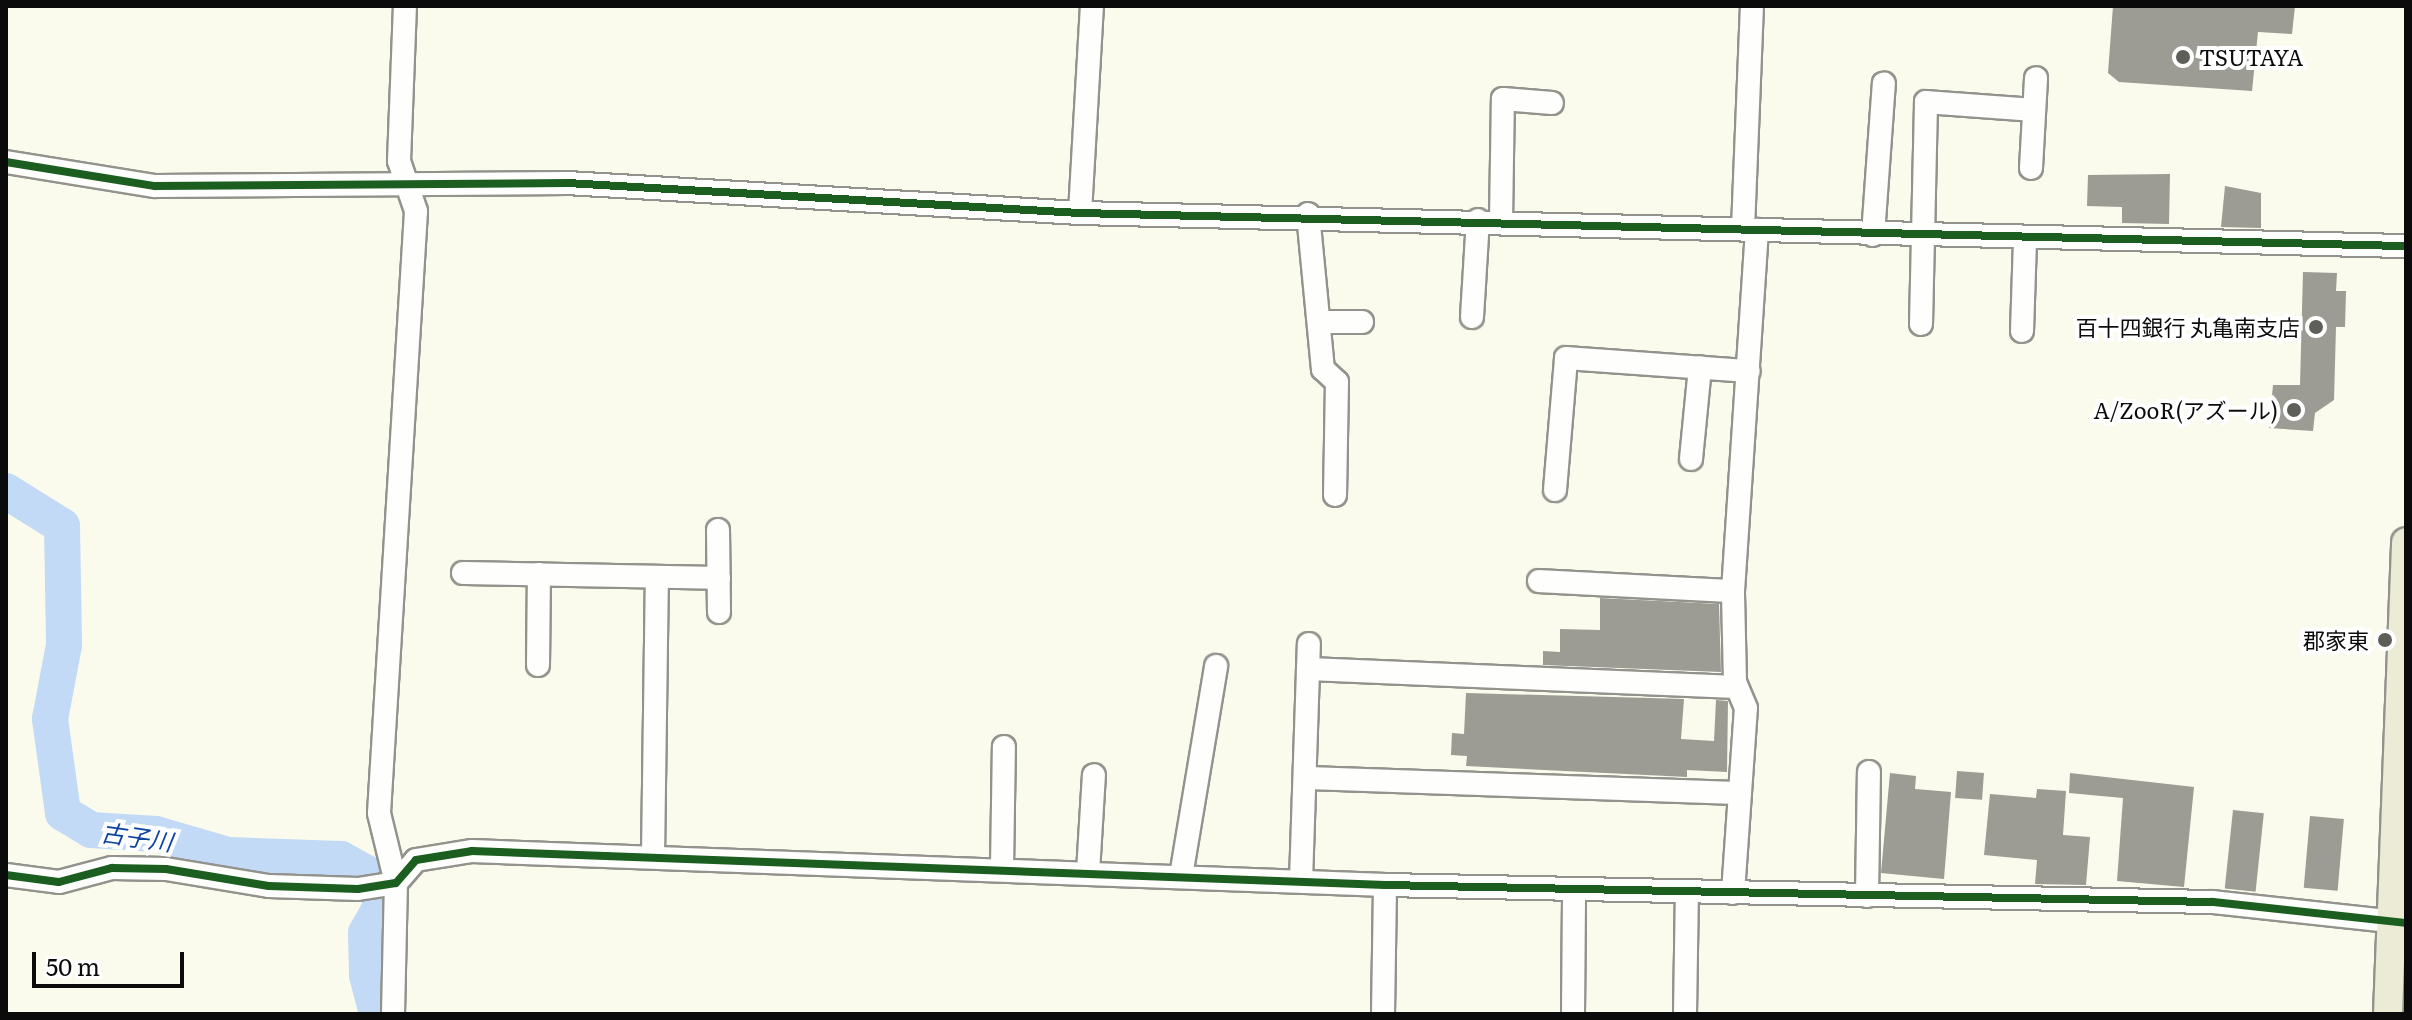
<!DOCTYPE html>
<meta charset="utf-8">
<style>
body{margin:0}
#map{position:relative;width:2412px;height:1020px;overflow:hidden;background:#fafaed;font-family:Literata,"Noto Sans JP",serif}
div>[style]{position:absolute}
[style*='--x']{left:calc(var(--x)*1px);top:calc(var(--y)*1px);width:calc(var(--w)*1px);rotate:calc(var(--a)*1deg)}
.river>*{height:36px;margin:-18px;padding:0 18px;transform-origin:18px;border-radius:18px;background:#c2daf5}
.building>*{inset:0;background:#9c9b94;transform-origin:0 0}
.roads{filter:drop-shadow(2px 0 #93938d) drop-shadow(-2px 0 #93938d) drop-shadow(0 2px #93938d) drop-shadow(0 -2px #93938d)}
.minor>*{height:22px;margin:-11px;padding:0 11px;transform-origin:11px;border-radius:11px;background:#fefefc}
.major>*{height:28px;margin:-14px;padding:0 14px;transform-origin:14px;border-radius:14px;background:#ecebd6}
.cycleway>*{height:8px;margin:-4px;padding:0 4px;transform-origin:4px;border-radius:4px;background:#1b5e20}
.dots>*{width:22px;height:22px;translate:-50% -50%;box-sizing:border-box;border:4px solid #fff;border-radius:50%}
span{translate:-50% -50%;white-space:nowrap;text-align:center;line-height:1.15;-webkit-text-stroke:8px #fff;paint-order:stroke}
.poi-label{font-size:22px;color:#0b0b0b}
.left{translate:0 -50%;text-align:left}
.right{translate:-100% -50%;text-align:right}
.water-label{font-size:24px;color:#0f44a1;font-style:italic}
.frame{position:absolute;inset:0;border:8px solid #0b0b0b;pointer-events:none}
.scale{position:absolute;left:32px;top:952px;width:152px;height:36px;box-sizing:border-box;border:4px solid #0b0b0b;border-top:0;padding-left:10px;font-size:24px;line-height:28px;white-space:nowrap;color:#0b0b0b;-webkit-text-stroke:6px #fff;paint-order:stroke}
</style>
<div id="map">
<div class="river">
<div style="--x:6;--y:491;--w:66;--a:32"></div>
<div style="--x:62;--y:526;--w:119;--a:89"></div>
<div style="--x:64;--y:645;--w:75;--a:100.7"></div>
<div style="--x:50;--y:719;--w:95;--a:82.1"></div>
<div style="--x:63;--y:813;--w:33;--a:31"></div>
<div style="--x:91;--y:830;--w:65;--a:3.5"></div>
<div style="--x:156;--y:834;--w:75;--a:16.3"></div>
<div style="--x:228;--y:855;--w:113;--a:2"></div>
<div style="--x:341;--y:859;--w:35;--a:29"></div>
<div style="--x:372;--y:876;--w:31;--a:71"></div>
<div style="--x:382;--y:905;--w:32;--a:120"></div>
<div style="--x:366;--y:933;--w:42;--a:88.6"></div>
<div style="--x:367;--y:975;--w:40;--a:75.6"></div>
</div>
<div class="building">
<div style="clip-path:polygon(2113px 6px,2295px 6px,2292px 34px,2258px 32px,2252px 91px,2119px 82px,2108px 73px)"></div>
<div style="clip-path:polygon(2170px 174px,2169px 224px,2122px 223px,2122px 207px,2087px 206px,2088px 175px)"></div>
<div style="clip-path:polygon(2225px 186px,2261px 193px,2261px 228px,2221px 227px)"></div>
<div style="clip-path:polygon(2303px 272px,2337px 273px,2336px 291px,2346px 291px,2345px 327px,2336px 327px,2334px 400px,2315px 413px,2313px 431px,2269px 428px,2273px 385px,2300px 385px)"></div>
<div style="clip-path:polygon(1600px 598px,1719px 604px,1721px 672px,1543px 665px,1543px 651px,1560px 652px,1560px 629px,1600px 630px)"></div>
<div style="clip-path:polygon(1466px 693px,1684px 699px,1681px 739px,1714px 741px,1716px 700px,1728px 701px,1727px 772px,1687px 770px,1687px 777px,1466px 766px,1467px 756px,1451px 755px,1452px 733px,1464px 734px)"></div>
<div style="left:1957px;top:771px;width:27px;height:27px;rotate:4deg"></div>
<div style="clip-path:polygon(1890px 773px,1916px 776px,1915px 789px,1951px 792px,1944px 879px,1881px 873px)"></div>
<div style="clip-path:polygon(2070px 773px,2194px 787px,2184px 887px,2117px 881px,2123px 798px,2069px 793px)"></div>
<div style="clip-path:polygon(2037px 789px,2066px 791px,2063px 835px,2090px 837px,2086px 885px,2035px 884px,2037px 860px,1984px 855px,1990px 794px,2036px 798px)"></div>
<div style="left:2233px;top:810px;width:31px;height:79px;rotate:6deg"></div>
<div style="left:2310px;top:816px;width:34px;height:72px;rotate:5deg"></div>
</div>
<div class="roads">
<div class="minor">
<div style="--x:6;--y:162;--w:151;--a:9.2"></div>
<div style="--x:155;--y:186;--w:412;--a:-0.4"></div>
<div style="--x:567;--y:183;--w:514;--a:3.35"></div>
<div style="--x:1080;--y:213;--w:1326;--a:1.43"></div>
<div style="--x:2031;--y:168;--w:90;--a:-86.8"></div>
<div style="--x:1080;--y:213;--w:207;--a:-86.7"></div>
<div style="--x:1308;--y:214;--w:156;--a:84.5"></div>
<div style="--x:1323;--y:369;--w:19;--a:43"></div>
<div style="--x:1337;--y:382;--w:113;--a:91"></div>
<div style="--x:1501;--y:221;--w:122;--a:-89.1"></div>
<div style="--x:1503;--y:99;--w:49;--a:4.7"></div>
<div style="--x:1743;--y:229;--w:223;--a:-87.7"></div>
<div style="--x:1873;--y:235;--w:152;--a:-85.9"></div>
<div style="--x:1472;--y:317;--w:97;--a:-86.5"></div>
<div style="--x:1320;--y:322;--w:42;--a:0"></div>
<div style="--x:1921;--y:324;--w:222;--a:-88.7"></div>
<div style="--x:1926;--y:102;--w:108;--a:4.2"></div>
<div style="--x:2022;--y:331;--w:91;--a:-88.1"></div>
<div style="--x:1691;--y:459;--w:92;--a:-84.4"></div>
<div style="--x:1555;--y:490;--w:132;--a:-85.2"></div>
<div style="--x:1566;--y:358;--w:183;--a:4.1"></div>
<div style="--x:718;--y:530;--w:82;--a:89.3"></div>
<div style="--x:463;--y:573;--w:256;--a:1.1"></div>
<div style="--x:1539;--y:581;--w:194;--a:3"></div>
<div style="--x:538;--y:665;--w:91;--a:-89.4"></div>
<div style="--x:1308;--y:669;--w:25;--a:-88"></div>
<div style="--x:1305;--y:778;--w:435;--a:2"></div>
<div style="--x:653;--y:856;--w:279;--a:-89.2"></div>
<div style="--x:1002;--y:868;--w:121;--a:-89.1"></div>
<div style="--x:1088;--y:872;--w:97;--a:-86.5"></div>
<div style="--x:6;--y:875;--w:53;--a:7.5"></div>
<div style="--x:59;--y:882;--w:55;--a:-14.8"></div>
<div style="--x:112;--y:868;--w:54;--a:1.1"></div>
<div style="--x:166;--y:869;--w:104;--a:9.4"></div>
<div style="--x:269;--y:886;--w:89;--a:1.9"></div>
<div style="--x:358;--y:889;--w:38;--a:-9"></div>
<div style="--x:396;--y:883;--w:30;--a:-49"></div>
<div style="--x:416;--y:860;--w:57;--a:-9.1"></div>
<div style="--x:472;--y:851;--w:914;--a:2.13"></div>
<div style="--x:1385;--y:885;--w:828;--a:1.18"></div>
<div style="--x:2213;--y:902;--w:194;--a:6.2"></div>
<div style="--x:1181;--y:876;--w:213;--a:-80.5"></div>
<div style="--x:1301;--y:881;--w:212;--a:-88.1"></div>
<div style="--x:1308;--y:669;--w:429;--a:2.4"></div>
<div style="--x:1733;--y:893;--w:185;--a:-86"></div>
<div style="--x:1746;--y:708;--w:28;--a:-113"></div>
<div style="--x:1735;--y:682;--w:91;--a:-91.3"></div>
<div style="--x:1733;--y:591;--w:362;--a:-86.2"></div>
<div style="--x:1867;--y:896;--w:124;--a:-89.1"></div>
<div style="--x:393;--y:1014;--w:131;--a:-88.7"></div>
<div style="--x:396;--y:883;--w:72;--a:-103.7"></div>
<div style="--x:379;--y:813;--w:603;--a:-86.48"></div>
<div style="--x:416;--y:211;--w:53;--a:-108.8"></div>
<div style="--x:399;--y:161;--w:155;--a:-87.8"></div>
<div style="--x:1383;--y:1014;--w:129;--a:-89.1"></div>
<div style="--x:1573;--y:1014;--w:125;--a:-89.5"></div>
<div style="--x:1685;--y:1014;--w:122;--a:-89.1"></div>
</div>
<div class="major">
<div style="--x:2388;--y:1014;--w:472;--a:-87.8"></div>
</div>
</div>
<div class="cycleway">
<div style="--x:6;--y:162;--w:151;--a:9.2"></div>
<div style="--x:155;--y:186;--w:412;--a:-0.4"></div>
<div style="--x:567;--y:183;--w:514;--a:3.35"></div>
<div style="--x:1080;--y:213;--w:1326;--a:1.43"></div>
<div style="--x:6;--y:875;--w:53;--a:7.5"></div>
<div style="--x:59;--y:882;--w:55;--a:-14.8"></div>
<div style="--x:112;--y:868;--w:54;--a:1.1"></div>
<div style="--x:166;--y:869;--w:104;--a:9.4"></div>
<div style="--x:269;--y:886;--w:89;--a:1.9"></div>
<div style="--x:358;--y:889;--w:38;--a:-9"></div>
<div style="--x:396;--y:883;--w:30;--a:-49"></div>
<div style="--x:416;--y:860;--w:57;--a:-9.1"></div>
<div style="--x:472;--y:851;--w:914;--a:2.13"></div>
<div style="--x:1385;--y:885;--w:828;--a:1.18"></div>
<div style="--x:2213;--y:902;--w:194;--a:6.2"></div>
</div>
<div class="dots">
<div style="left:2183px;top:57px;background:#5f5f5a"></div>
<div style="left:2316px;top:327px;background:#5f5f5a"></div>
<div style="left:2294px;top:410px;background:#5f5f5a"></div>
<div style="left:2385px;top:640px;background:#5f5f5a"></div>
</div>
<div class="poi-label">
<span class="left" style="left:2199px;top:57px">TSUTAYA</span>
<span class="right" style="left:2300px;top:327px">百十四銀行 丸亀南支店</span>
<span class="right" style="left:2278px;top:410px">A/ZooR(アズール)</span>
<span class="right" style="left:2369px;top:640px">郡家東</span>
</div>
<div class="water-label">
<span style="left:137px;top:836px;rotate:8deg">古子川</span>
</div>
<div class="frame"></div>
<div class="scale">50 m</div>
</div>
